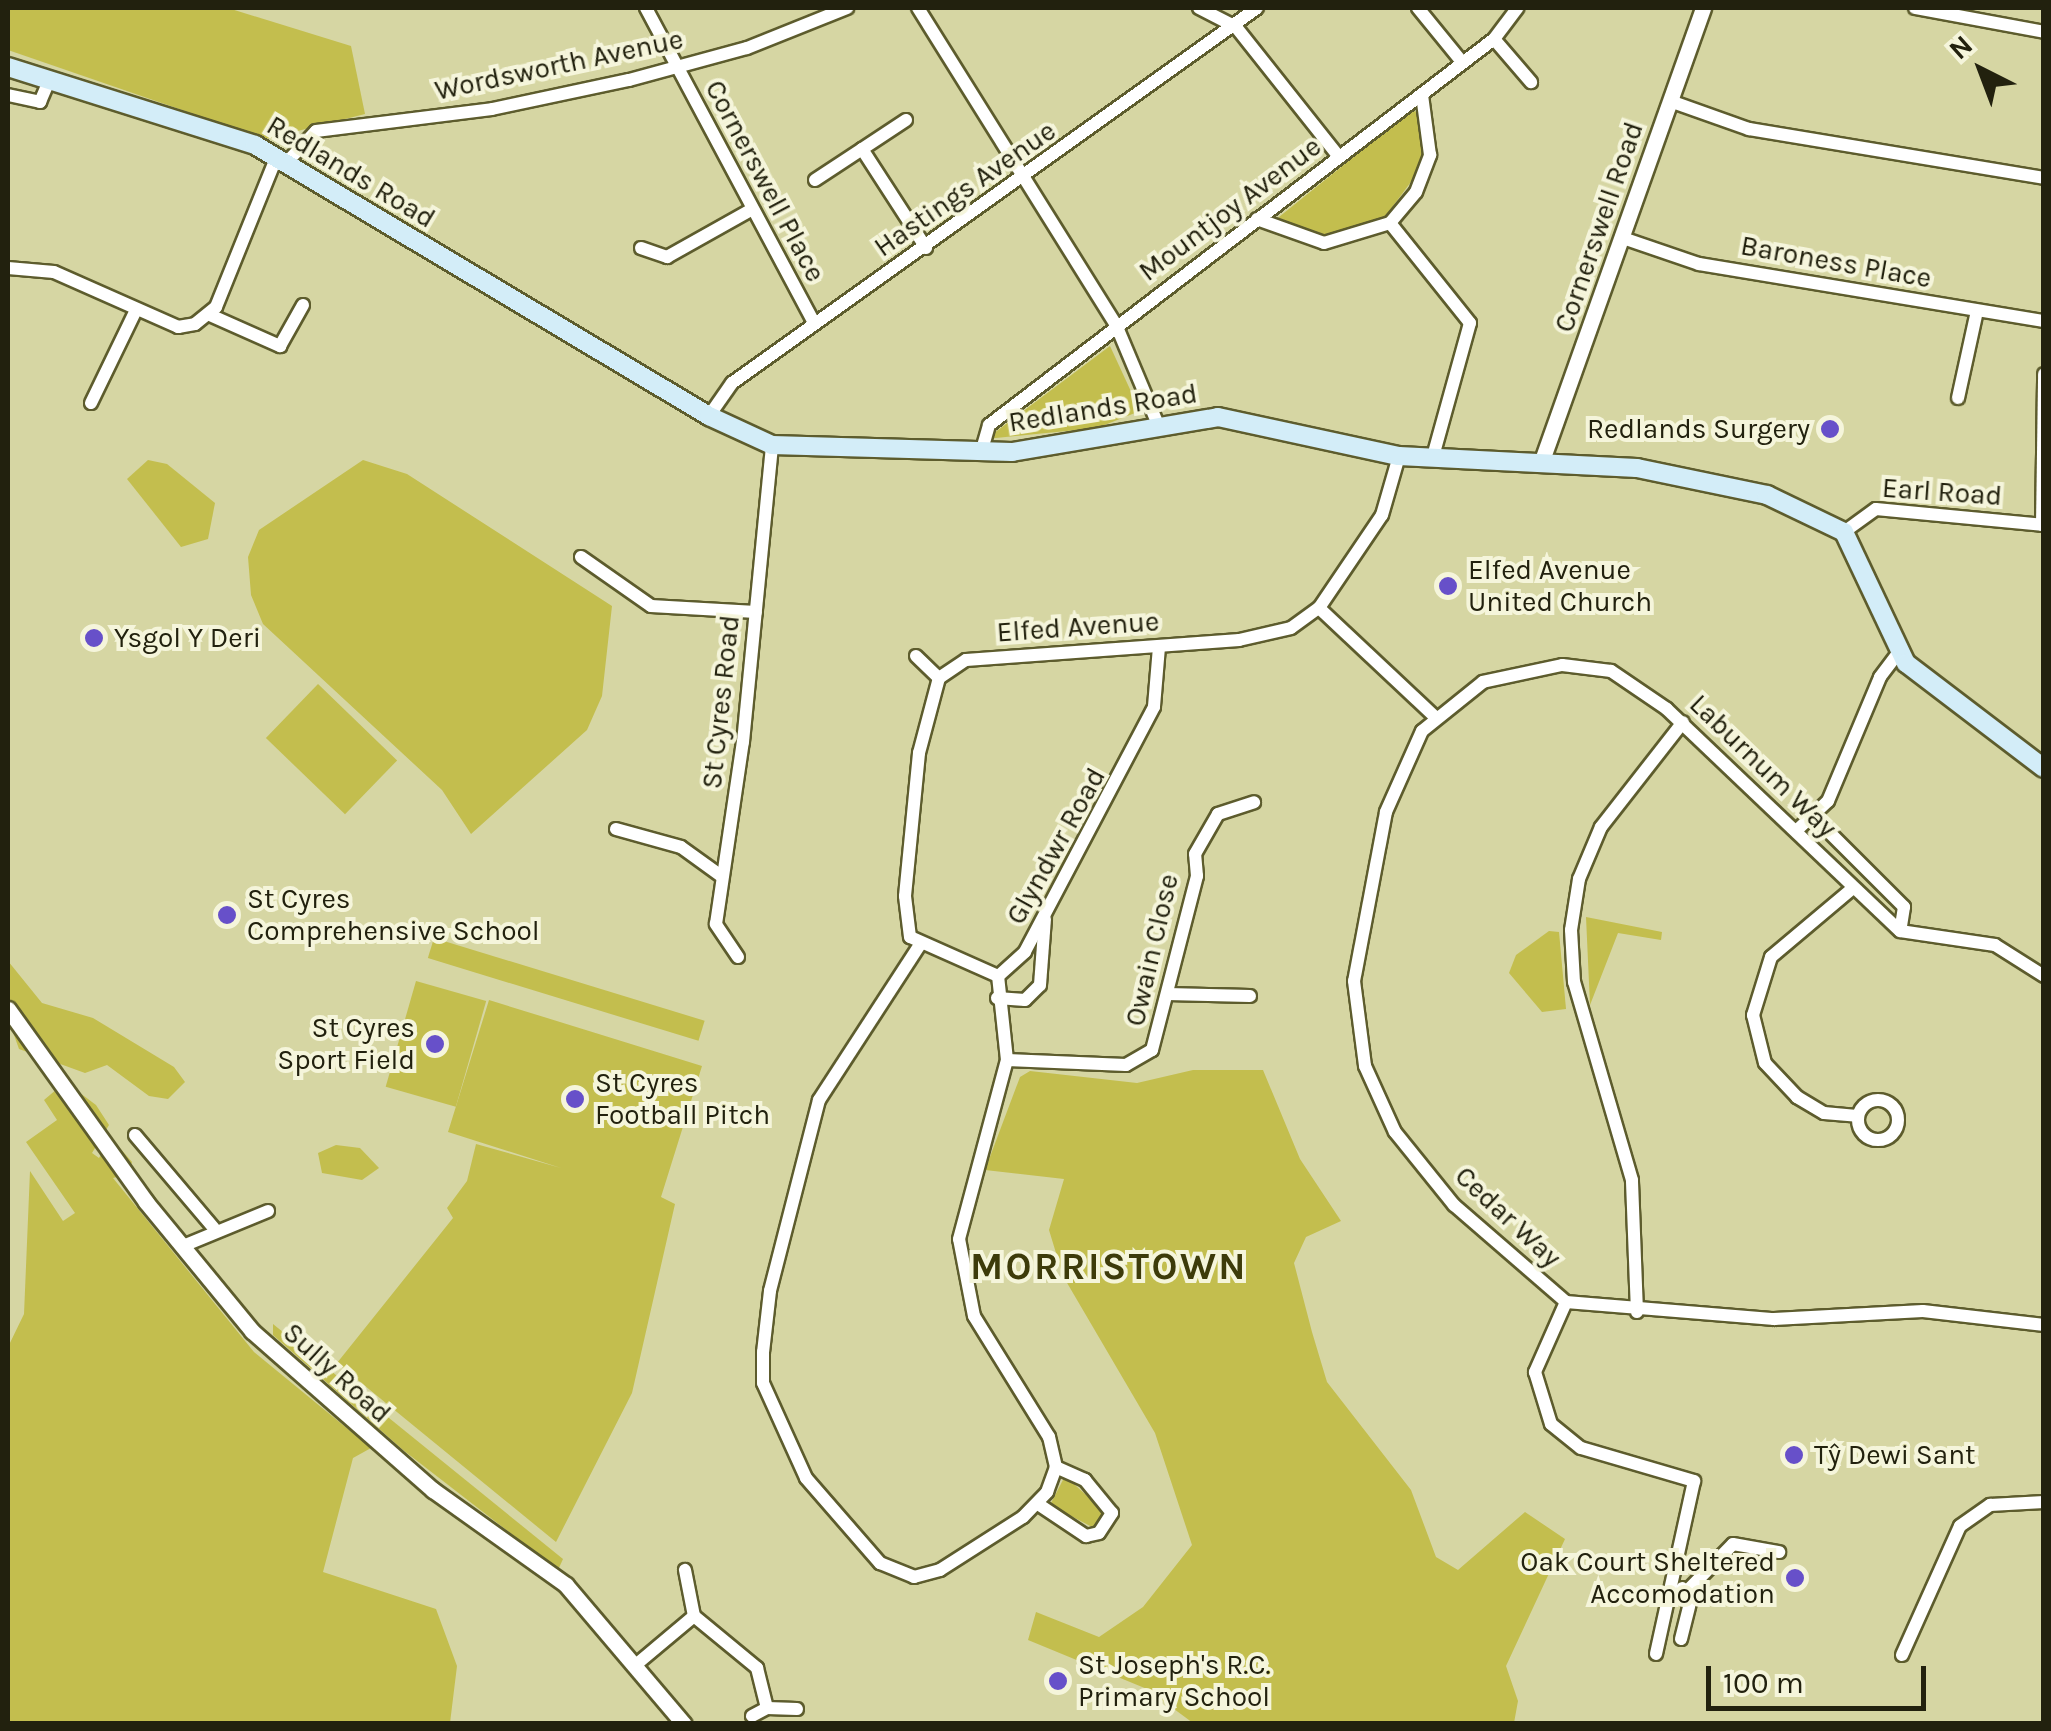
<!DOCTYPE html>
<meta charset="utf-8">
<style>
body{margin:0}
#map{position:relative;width:2051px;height:1731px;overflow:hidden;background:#d6d6a3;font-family:Karla,sans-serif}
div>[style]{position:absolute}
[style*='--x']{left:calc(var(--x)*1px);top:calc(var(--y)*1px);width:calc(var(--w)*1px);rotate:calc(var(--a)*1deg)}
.green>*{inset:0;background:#c3be4e;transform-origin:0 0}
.roads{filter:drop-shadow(2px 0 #5d5c2d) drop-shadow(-2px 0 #5d5c2d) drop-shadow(0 2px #5d5c2d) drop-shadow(0 -2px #5d5c2d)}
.minor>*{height:12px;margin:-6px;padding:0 6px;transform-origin:6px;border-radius:6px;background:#fff}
.minor>.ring{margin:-6px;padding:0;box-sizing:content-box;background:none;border:12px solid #fff;border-radius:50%}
.tertiary>*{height:15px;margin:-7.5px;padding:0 7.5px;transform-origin:7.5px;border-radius:7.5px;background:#fff}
.secondary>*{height:18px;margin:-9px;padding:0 9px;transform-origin:9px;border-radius:9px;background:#d3edf8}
.dots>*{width:28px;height:28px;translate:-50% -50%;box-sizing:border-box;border:5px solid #f5f5db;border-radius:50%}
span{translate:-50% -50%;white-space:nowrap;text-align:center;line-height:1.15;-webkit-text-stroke:8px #f5f5db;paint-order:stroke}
.street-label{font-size:28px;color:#22210e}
.poi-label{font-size:28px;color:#22210e}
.right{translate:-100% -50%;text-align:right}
.left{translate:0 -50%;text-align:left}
.district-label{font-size:38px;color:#3d3b0a;font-weight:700;letter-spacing:2.5px}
.frame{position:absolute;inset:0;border:10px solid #22210e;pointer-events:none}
.north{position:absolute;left:1931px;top:20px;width:100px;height:100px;-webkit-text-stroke:8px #f5f5db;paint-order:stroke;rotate:318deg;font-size:28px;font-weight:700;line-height:40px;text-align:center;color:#22210e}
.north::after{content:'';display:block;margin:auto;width:35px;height:45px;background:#22210e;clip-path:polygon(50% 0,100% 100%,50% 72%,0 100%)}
.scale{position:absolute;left:1706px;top:1666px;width:220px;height:45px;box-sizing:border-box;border:5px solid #22210e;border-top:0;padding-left:12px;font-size:30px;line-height:35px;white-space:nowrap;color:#22210e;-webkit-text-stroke:8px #f5f5db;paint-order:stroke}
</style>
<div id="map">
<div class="green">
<div style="clip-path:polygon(8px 8px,228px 8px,351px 46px,365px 114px,266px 139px,8px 50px)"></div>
<div style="clip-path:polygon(1412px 110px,1421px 114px,1425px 142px,1419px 171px,1382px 221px,1323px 237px,1274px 221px)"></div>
<div style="clip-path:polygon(1110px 346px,1140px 411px,1097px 428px,986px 439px)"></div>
<div style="clip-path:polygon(148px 460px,167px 464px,215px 503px,208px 539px,181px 547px,127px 479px)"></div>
<div style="clip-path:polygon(363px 460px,407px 474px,612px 606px,602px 696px,587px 730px,471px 834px,442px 790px,263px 624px,251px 595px,248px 557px,259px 530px)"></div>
<div style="left:318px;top:684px;width:110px;height:75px;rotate:44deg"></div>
<div style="clip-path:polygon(1586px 917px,1662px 932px,1661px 940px,1618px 933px,1590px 1005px)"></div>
<div style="clip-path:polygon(1549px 931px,1559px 932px,1566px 1009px,1542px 1012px,1509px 973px,1516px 955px)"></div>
<div style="left:434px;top:938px;width:283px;height:21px;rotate:17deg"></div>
<div style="clip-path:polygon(8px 961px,42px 1003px,93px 1018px,174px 1067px,185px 1082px,168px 1099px,149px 1096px,107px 1065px,85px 1073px,19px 1049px,8px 1018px)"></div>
<div style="left:416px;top:981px;width:73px;height:110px;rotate:16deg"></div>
<div style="clip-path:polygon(489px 1000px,702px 1066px,661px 1197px,675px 1204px,632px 1393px,556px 1542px,337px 1363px,453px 1218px,447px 1208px,467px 1181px,476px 1144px,561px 1168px,448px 1132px)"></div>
<div style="clip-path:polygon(1193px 1070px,1263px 1070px,1300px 1159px,1341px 1221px,1306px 1237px,1294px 1263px,1312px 1332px,1327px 1382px,1411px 1490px,1436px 1557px,1458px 1570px,1525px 1512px,1565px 1539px,1506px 1666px,1518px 1701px,1514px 1723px,1193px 1723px,1147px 1689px,1028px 1640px,1036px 1612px,1099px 1637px,1143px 1607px,1192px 1545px,1155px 1433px,1063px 1276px,1049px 1230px,1064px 1179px,985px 1170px,1020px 1077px,1030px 1071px,1137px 1083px)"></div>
<div style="clip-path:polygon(57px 1089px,67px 1101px,80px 1093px,96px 1105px,109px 1125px,92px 1153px,99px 1158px,106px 1146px,118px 1146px,132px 1162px,128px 1174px,113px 1178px,254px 1352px,371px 1448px,353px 1458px,323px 1572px,436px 1609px,457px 1666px,450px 1723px,8px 1723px,8px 1347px,24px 1314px,30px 1171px,63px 1221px,75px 1213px,26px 1142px,57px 1120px,44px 1100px)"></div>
<div style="clip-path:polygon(336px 1145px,360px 1148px,379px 1168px,362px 1180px,322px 1173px,318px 1153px)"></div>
<div style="clip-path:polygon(273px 1324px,563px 1559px,558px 1570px,403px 1450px,273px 1335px)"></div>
<div style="clip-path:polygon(1065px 1476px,1105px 1512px,1094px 1528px,1050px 1505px)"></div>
</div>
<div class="roads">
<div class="minor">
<div style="--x:646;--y:8;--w:358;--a:61.9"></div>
<div style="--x:918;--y:8;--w:376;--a:58"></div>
<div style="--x:1117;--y:327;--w:103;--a:67.2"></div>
<div style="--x:1199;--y:8;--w:42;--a:27.2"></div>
<div style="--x:1236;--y:27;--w:166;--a:51.6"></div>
<div style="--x:1418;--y:8;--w:70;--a:50.8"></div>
<div style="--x:1915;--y:8;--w:131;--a:10.5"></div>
<div style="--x:1494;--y:39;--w:57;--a:49.3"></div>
<div style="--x:8;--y:95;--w:33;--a:12"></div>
<div style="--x:40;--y:102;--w:25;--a:-67"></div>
<div style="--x:1670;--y:101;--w:84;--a:19.5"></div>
<div style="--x:1749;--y:129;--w:299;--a:9.4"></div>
<div style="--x:906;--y:120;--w:53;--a:146.6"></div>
<div style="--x:862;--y:149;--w:118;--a:57.1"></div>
<div style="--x:287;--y:162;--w:42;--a:-46.9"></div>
<div style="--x:316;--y:131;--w:177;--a:-7.1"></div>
<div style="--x:492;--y:109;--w:140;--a:-12"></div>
<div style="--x:629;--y:80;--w:122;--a:-15.2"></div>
<div style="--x:747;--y:48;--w:108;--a:-21.8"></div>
<div style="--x:815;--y:180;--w:56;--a:-33.4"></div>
<div style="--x:1257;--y:219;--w:71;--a:19.7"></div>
<div style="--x:1324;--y:243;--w:69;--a:-16.9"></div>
<div style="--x:1390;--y:223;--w:40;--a:-50"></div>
<div style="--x:1416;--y:192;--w:40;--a:-69"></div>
<div style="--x:1430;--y:155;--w:61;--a:-97.6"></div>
<div style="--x:1390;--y:223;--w:128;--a:51.3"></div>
<div style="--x:1470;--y:323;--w:142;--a:105.5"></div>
<div style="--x:1623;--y:238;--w:80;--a:18.9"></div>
<div style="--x:1699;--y:264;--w:350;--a:9.4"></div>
<div style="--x:641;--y:248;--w:28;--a:19"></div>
<div style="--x:667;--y:257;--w:94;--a:-29.3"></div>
<div style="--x:8;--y:268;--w:46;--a:5"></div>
<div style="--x:54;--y:272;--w:136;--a:23.9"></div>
<div style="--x:178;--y:327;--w:17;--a:-10"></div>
<div style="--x:195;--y:324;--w:27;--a:-39"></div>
<div style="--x:216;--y:307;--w:163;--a:-68"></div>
<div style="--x:210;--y:315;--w:77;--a:23.9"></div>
<div style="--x:280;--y:346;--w:47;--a:-60.7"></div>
<div style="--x:1958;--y:398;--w:89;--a:-77.7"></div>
<div style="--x:91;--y:403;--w:103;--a:-64.2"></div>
<div style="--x:709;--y:416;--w:40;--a:-55.1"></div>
<div style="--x:732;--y:383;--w:645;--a:-35.54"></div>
<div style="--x:981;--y:453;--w:29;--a:-74"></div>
<div style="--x:989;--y:425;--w:636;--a:-37.39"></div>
<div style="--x:1494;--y:39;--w:39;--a:-53"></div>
<div style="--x:2042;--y:525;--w:151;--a:-89.2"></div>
<div style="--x:1844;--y:532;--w:39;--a:-36"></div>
<div style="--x:1876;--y:509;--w:169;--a:5.4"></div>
<div style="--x:581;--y:557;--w:85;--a:35"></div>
<div style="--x:651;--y:606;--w:105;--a:3.3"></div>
<div style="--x:1319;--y:608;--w:159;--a:43.2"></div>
<div style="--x:1159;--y:647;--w:60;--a:94.8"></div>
<div style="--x:1154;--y:707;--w:277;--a:117.8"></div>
<div style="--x:1025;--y:952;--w:36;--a:138"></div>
<div style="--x:998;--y:976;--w:96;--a:-156.1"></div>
<div style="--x:910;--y:937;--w:41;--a:-97"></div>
<div style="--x:905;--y:896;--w:144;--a:-84.4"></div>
<div style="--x:919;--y:753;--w:78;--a:-75.1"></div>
<div style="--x:939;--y:678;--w:32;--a:-34"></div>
<div style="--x:966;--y:660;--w:274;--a:-4.2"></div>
<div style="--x:1239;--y:640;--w:53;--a:-13"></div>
<div style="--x:1291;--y:628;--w:34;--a:-36"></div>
<div style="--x:1319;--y:608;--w:112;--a:-55.9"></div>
<div style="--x:1382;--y:515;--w:61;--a:-73.9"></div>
<div style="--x:916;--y:656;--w:32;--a:44"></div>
<div style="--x:1815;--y:818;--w:126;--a:45"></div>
<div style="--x:1904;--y:907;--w:24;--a:99"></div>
<div style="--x:616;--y:829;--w:67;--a:15.5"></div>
<div style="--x:681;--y:847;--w:49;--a:35.9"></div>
<div style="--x:1796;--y:831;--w:44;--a:-43.2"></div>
<div style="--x:1828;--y:801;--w:134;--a:-67.2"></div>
<div style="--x:1880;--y:677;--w:30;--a:-53"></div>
<div style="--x:1853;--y:888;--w:107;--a:139.9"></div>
<div style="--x:1771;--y:957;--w:61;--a:107.2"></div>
<div style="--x:1753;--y:1015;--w:49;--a:76"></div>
<div style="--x:1765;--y:1063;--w:47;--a:46.7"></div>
<div style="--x:1797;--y:1097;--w:31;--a:31"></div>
<div style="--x:1824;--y:1113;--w:33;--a:5"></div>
<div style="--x:921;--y:943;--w:187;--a:123"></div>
<div style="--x:819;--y:1100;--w:197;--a:104.4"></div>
<div style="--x:770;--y:1291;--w:61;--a:96.5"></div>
<div style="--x:763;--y:1352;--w:31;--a:90"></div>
<div style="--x:763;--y:1383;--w:104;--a:65.6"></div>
<div style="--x:806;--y:1478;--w:113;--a:49"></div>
<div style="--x:880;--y:1563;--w:37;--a:22"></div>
<div style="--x:914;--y:1577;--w:27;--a:-15"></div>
<div style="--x:940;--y:1570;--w:98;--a:-32.6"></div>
<div style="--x:1023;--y:1517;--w:35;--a:-46"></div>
<div style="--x:1047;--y:1492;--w:27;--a:-70"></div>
<div style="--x:1056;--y:1467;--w:31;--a:-103"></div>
<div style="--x:1049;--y:1437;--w:142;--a:-121.8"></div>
<div style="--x:974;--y:1316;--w:78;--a:-101"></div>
<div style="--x:959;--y:1239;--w:185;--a:-75"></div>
<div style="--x:1007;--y:1060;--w:84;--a:-96.1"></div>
<div style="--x:738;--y:957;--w:40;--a:-124"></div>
<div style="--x:716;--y:924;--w:184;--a:-81.6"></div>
<div style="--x:743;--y:742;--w:298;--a:-84.4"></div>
<div style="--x:2044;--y:976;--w:58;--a:-147.7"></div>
<div style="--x:1995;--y:945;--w:96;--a:-171.6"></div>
<div style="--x:1900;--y:931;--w:322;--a:-136.4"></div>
<div style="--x:1667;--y:709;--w:68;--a:-145.8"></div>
<div style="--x:1611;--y:671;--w:49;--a:-173"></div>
<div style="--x:1562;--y:665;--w:81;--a:167.9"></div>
<div style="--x:1483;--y:682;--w:78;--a:141.2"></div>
<div style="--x:1422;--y:731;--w:89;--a:114"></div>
<div style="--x:1386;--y:812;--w:172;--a:100.7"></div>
<div style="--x:1354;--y:981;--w:86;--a:82.6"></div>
<div style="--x:1365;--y:1066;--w:72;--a:65.6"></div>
<div style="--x:1395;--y:1132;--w:94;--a:51.1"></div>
<div style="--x:1454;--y:1205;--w:148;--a:40.9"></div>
<div style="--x:1566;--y:1302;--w:209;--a:4.7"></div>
<div style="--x:1774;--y:1319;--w:149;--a:-3.1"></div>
<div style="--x:1923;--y:1311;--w:122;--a:6.6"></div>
<div style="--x:1167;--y:994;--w:83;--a:1.4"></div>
<div style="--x:997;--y:998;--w:28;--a:4"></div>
<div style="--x:1025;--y:1000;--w:21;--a:-45"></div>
<div style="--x:1040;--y:985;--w:66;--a:-85.7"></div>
<div style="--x:1007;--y:1060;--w:119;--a:2.4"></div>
<div style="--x:1126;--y:1065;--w:30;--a:-30"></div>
<div style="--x:1152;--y:1050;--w:180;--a:-75.5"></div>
<div style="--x:1197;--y:876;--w:22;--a:-95"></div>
<div style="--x:1195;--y:854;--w:46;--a:-60.1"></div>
<div style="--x:1218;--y:814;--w:38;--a:-18"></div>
<div class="ring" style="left:1858px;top:1100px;width:28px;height:28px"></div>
<div style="--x:135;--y:1135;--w:122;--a:49.7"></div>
<div style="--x:183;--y:1246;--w:92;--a:-22.4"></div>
<div style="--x:1566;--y:1302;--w:77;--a:113.9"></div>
<div style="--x:1535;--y:1372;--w:54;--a:72.9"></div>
<div style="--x:1551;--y:1424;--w:38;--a:39"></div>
<div style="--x:1581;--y:1448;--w:118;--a:16.3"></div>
<div style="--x:1694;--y:1481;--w:177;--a:102.4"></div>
<div style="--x:1637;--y:1312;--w:132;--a:-92.2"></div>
<div style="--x:1632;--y:1180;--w:206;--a:-106.3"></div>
<div style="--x:1574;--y:982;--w:52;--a:-93.3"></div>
<div style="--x:1571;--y:930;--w:52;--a:-81.1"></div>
<div style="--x:1579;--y:879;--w:56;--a:-67.1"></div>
<div style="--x:1601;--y:827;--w:133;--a:-52"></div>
<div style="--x:1038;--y:1504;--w:58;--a:33.7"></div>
<div style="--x:1086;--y:1536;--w:13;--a:-13"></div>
<div style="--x:1099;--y:1533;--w:24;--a:-57"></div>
<div style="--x:1112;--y:1513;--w:43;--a:-129.3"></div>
<div style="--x:1085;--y:1480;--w:32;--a:-156"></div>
<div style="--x:1688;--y:1590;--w:64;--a:-45.6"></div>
<div style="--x:1733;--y:1544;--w:47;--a:9.9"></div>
<div style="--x:694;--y:1616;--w:82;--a:39.5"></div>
<div style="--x:757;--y:1668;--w:41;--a:76"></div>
<div style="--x:767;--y:1708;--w:17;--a:152"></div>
<div style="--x:1681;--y:1639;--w:45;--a:-76"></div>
<div style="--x:1692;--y:1595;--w:12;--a:-145"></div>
<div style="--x:1902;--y:1655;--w:141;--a:-65.8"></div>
<div style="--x:1960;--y:1526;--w:37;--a:-35"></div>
<div style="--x:1990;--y:1505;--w:54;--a:-3.2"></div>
<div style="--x:638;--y:1663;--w:73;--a:-40"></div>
<div style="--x:694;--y:1616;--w:47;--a:-101.1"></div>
<div style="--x:767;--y:1708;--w:30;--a:2"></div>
</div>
<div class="tertiary">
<div style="--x:1541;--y:463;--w:483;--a:-70.4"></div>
<div style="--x:8;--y:1009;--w:237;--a:54.4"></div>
<div style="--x:146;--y:1202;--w:167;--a:50.6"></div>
<div style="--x:252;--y:1331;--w:241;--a:41.3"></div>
<div style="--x:433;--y:1490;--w:163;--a:35.5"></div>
<div style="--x:566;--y:1585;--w:182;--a:49.7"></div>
</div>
<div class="secondary">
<div style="--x:8;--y:67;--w:259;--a:17.5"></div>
<div style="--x:255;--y:145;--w:529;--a:30.83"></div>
<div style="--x:709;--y:416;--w:69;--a:24.7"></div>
<div style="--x:772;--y:445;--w:240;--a:1.7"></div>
<div style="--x:1012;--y:452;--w:209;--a:-9.6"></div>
<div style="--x:1218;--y:417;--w:185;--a:12.2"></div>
<div style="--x:1399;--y:456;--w:238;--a:2.9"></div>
<div style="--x:1637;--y:468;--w:133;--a:11.7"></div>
<div style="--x:1767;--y:495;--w:85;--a:25.7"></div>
<div style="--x:1844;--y:532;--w:145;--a:64.7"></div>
<div style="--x:1906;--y:663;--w:173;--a:37.3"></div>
</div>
</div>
<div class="dots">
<div style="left:1830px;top:429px;background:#6750c9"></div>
<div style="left:1448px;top:586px;background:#6750c9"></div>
<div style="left:94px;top:638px;background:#6750c9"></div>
<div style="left:227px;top:915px;background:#6750c9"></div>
<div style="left:435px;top:1044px;background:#6750c9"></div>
<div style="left:575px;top:1099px;background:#6750c9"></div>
<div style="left:1794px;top:1455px;background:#6750c9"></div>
<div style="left:1795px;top:1578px;background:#6750c9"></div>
<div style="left:1058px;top:1681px;background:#6750c9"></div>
</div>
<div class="street-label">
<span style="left:559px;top:65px;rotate:-12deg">Wordsworth Avenue</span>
<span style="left:351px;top:172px;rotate:31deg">Redlands Road</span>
<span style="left:765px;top:181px;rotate:62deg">Cornerswell Place</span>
<span style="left:965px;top:189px;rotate:-35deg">Hastings Avenue</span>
<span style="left:1230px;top:209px;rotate:-37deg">Mountjoy Avenue</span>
<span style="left:1599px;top:227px;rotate:-71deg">Cornerswell Road</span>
<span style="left:1836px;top:262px;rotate:10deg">Baroness Place</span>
<span style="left:1103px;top:408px;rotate:-9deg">Redlands Road</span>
<span style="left:1942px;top:492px;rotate:4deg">Earl Road</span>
<span style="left:1078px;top:627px;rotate:-4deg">Elfed Avenue</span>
<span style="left:721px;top:702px;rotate:-84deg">St Cyres Road</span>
<span style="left:1763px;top:766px;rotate:44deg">Laburnum Way</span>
<span style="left:1056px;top:846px;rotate:-61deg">Glyndwr Road</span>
<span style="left:1152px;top:950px;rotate:-77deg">Owain Close</span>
<span style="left:1508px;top:1217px;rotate:43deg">Cedar Way</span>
<span style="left:337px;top:1373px;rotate:42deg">Sully Road</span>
</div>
<div class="poi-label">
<span class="right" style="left:1810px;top:429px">Redlands Surgery</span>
<span class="left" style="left:1468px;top:586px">Elfed Avenue<br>United Church</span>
<span class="left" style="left:114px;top:638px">Ysgol Y Deri</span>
<span class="left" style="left:247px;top:915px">St Cyres<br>Comprehensive School</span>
<span class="right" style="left:415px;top:1044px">St Cyres<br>Sport Field</span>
<span class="left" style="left:595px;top:1099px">St Cyres<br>Football Pitch</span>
<span class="left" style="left:1814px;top:1455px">Tŷ Dewi Sant</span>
<span class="right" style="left:1775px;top:1578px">Oak Court Sheltered<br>Accomodation</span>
<span class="left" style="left:1078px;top:1681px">St Joseph's R.C.<br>Primary School</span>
</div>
<div class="district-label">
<span style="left:1109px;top:1267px">MORRISTOWN</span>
</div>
<div class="frame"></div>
<div class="north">N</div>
<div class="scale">100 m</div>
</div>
